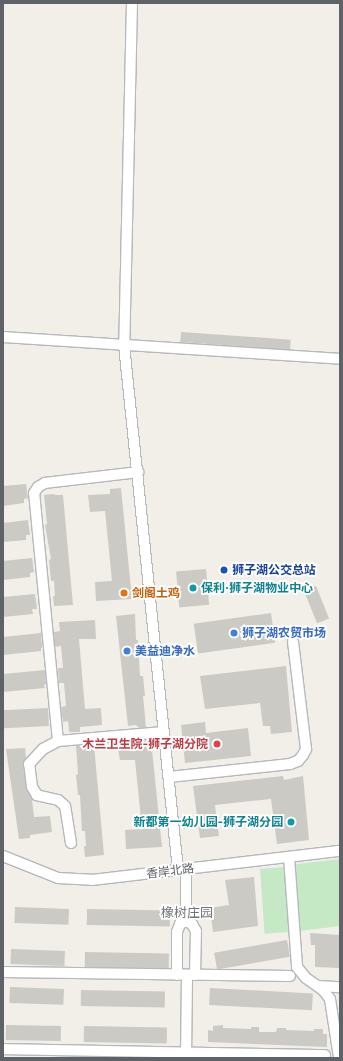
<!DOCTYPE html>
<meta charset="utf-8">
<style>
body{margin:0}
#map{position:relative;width:343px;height:1061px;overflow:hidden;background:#f1efe8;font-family:Inter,"Noto Sans SC",sans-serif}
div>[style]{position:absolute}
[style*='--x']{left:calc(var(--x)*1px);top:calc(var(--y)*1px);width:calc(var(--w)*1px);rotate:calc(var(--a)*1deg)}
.green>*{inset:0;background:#c5e8c5;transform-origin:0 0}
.building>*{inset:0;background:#cccac5;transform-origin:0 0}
.roads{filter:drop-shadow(1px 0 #b5b8bc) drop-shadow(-1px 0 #b5b8bc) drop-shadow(0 1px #b5b8bc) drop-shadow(0 -1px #b5b8bc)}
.minor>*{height:10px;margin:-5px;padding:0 5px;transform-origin:5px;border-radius:5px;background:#fff}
.dots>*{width:11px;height:11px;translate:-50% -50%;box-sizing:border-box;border:2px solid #fff;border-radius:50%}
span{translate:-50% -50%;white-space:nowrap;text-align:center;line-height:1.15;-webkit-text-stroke:3.5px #fff;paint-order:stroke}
.transit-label{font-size:12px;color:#164399;font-weight:700}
.left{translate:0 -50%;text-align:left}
.culture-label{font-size:12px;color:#0d838f;font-weight:700}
.right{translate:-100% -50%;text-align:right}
.food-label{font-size:12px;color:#c56008;font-weight:700}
.shop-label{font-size:12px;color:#366cbe;font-weight:700}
.health-label{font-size:12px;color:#be3a42;font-weight:700}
.street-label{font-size:12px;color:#5f6368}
.neighbourhood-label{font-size:13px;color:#70757a}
.frame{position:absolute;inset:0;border:4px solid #5f6368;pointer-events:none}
</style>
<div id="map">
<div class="green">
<div style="clip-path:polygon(340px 859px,340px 926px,299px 931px,294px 866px,297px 864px)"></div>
<div style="left:286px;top:867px;width:65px;height:26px;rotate:86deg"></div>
</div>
<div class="building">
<div style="left:181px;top:332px;width:110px;height:10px;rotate:4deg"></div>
<div style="clip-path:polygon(26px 484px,28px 498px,24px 499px,24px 503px,3px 506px,3px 486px)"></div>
<div style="clip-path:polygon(121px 488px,132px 599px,96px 601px,95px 582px,112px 581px,105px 511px,90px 512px,88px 495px,110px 494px,110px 489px)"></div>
<div style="clip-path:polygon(54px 494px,55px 495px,63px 495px,73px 605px,54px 606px,53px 596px,55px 596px,54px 581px,51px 581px,49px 560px,51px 559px,45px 525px,47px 524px,44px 495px)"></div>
<div style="clip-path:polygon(28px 520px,30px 535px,26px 535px,26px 540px,3px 542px,3px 523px)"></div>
<div style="clip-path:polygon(32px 558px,34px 572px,30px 573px,30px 577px,3px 580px,3px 561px)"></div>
<div style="left:206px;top:569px;width:36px;height:30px;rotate:85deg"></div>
<div style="left:316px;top:586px;width:35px;height:13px;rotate:68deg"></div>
<div style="clip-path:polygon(35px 594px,37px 609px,32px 609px,33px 614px,3px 617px,3px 597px)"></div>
<div style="left:271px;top:613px;width:30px;height:78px;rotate:82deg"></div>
<div style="clip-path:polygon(135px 614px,136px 640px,138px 640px,140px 676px,143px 676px,145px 696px,143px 696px,146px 727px,139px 728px,136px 725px,128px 726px,116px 616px)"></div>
<div style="clip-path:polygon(95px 620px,96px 639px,79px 639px,85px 709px,101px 708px,102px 725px,80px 727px,80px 732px,69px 732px,68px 721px,63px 722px,61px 707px,66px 706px,64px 683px,59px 683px,58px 668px,63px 668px,61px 646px,55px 647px,54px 632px,60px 631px,59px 622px)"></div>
<div style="clip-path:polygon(41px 633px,42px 648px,41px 648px,41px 651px,3px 655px,3px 637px)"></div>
<div style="clip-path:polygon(286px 666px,292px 732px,271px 734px,270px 726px,263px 726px,260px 703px,205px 709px,200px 676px)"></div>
<div style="clip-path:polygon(45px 670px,46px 684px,44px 685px,45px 688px,3px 692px,3px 674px)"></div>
<div style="left:48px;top:708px;width:18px;height:45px;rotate:87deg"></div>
<div style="clip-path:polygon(205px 722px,206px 733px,248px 728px,251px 756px,185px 763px,181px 725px)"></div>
<div style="clip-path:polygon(151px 740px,162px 847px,126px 849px,125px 830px,142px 829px,135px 760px,120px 760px,117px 744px)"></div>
<div style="clip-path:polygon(94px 745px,104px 855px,85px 857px,84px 846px,86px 846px,85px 831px,82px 831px,80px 795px,78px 795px,76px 775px,78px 774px,76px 746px)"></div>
<div style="clip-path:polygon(25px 748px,26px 758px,23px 765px,26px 788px,32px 799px,34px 817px,50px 816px,52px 832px,30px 835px,30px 838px,19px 839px,6px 749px)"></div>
<div style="clip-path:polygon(283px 776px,284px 780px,303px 776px,309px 840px,277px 844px,271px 799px,215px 805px,219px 836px,200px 838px,193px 786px)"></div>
<div style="clip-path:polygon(254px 877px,258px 926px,213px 932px,210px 908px,229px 905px,225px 880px)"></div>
<div style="left:15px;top:907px;width:54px;height:16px;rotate:2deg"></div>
<div style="left:87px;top:909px;width:83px;height:16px;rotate:1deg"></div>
<div style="clip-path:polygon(310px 933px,340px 935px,340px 968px,315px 967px,315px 945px,311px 945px)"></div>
<div style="left:287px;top:940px;width:17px;height:74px;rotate:80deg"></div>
<div style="left:11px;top:949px;width:54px;height:15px;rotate:2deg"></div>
<div style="left:85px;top:952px;width:84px;height:15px;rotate:1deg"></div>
<div style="left:10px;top:987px;width:54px;height:16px;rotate:2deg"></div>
<div style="left:210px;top:988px;width:103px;height:17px;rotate:3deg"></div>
<div style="left:81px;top:990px;width:84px;height:16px;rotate:1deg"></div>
<div style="left:6px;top:1025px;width:55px;height:15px;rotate:1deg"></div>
<div style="clip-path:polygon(223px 1025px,223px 1028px,251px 1029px,251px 1027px,259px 1027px,259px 1032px,276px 1032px,277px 1028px,286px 1028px,286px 1030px,314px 1031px,314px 1029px,323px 1029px,323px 1034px,327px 1034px,327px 1047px,208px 1042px,208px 1030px,213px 1031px,213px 1026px)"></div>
<div style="left:84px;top:1026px;width:83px;height:16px;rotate:1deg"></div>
</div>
<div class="roads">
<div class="minor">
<div style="--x:132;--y:3;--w:342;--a:91.3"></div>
<div style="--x:124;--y:345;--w:528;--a:84.13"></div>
<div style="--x:3;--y:337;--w:338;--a:3.7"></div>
<div style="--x:58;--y:741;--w:249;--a:-95.5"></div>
<div style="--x:34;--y:493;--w:7;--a:-56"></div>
<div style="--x:38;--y:487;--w:8;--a:-30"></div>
<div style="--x:45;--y:483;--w:94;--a:-6.7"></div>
<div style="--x:169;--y:777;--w:122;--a:-6.1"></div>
<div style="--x:290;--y:764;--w:9;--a:-21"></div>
<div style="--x:298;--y:761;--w:8;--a:-50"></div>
<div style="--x:303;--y:755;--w:7;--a:-63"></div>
<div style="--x:306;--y:749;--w:108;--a:-96.9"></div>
<div style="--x:71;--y:843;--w:37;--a:-99"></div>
<div style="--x:65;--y:806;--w:9;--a:-139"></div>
<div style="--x:58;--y:800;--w:22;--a:-167"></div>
<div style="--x:37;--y:795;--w:9;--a:-122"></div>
<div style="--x:32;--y:787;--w:23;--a:-97"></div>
<div style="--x:29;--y:764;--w:21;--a:-47"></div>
<div style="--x:43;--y:749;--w:17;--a:-28"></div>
<div style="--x:58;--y:741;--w:106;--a:-4.9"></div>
<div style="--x:3;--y:856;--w:59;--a:21.8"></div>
<div style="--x:58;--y:878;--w:34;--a:3"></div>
<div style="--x:92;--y:880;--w:250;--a:-6.7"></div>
<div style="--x:289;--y:857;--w:110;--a:85.8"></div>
<div style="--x:297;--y:967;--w:14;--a:51"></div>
<div style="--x:306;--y:978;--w:21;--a:35"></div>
<div style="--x:323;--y:990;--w:11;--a:52"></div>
<div style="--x:330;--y:999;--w:60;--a:81.3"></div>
<div style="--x:186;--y:869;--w:52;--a:90"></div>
<div style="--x:186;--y:921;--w:7;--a:27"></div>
<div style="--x:192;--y:924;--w:8;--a:60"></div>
<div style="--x:196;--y:931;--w:44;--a:91.3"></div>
<div style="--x:3;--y:972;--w:287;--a:0.8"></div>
<div style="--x:177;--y:975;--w:43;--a:-90"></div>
<div style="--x:177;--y:932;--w:9;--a:-69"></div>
<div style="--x:180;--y:924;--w:7;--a:-27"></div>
<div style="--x:318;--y:986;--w:22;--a:3"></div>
<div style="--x:3;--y:1049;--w:322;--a:1.1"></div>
<div style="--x:186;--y:1058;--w:83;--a:-89.3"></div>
</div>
</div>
<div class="dots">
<div style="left:224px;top:570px;background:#1a4fb4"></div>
<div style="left:193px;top:588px;background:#0f9aa8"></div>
<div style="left:124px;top:593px;background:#e8710a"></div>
<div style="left:234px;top:633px;background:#3f7fe0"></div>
<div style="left:127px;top:651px;background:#3f7fe0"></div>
<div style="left:217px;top:744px;background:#e0444e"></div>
<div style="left:291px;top:822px;background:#0f9aa8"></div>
</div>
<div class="transit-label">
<span class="left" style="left:232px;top:570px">狮子湖公交总站</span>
</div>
<div class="culture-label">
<span class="left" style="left:201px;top:588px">保利·狮子湖物业中心</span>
<span class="right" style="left:283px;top:822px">新都第一幼儿园-狮子湖分园</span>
</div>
<div class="food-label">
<span class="left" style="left:132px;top:593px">剑阁土鸡</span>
</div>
<div class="shop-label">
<span class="left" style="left:242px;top:633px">狮子湖农贸市场</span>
<span class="left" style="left:135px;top:651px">美益迪净水</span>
</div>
<div class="health-label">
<span class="right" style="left:208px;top:744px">木兰卫生院-狮子湖分院</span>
</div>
<div class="street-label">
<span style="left:170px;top:871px;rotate:-7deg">香岸北路</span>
</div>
<div class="neighbourhood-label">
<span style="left:187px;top:912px">橡树庄园</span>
</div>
<div class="frame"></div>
</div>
